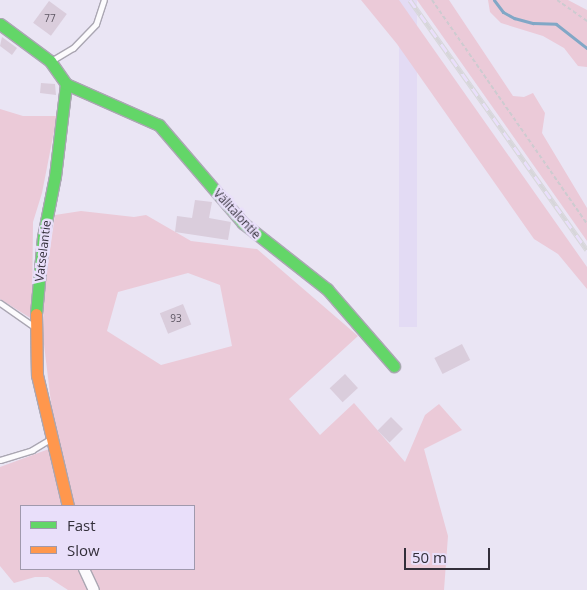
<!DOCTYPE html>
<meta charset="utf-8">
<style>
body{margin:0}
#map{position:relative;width:587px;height:590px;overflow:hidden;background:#eae5f4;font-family:"Open Sans",sans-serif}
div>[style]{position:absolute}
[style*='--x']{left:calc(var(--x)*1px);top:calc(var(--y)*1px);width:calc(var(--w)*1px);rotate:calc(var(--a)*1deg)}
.built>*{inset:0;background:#e3dbf4;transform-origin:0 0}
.green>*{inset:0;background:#ebcad8}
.stream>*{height:3px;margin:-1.5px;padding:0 1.5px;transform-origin:1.5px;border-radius:1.5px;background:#81a7c6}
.building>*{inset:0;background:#dacddc;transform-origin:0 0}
.path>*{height:2px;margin-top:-1px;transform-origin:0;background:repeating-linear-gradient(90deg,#cdcbd0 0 4px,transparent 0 6.5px)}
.roads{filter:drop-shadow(1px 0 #aaa6b2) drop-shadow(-1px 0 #aaa6b2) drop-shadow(0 1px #aaa6b2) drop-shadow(0 -1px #aaa6b2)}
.lane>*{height:5px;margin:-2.5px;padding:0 2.5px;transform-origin:2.5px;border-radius:2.5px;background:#fcfbfd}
.street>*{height:10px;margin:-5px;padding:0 5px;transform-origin:5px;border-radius:5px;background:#fcfbfd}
.fast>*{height:11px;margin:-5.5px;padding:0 5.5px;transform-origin:5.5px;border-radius:5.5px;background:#63d668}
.slow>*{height:11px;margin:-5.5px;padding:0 5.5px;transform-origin:5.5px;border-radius:5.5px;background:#ff974d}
.rail>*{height:5px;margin-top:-2.5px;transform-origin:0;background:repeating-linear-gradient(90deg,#e9dffa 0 9px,#d7d6da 0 18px);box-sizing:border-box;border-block:1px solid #d7d6da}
span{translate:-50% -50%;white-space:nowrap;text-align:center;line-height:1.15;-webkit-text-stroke:5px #e9dffa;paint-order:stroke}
.number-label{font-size:10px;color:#5d5662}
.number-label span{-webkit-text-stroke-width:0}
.street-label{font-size:12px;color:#332f3a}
.legend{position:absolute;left:20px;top:505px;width:175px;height:65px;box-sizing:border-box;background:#e9dffa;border:1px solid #a099ad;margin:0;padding:6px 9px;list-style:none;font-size:15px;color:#332f3a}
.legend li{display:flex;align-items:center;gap:10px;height:25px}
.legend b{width:25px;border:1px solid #a099ad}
.scale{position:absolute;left:404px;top:548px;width:86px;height:22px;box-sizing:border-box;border:2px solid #332f3a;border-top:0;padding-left:6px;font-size:15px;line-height:18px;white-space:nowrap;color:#332f3a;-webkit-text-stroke:4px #e9dffa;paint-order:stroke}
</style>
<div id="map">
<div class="built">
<div style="left:399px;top:0;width:18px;height:327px"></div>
</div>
<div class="green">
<div style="clip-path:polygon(361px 0,399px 0,587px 267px,587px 289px,558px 254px,534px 239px,397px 44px)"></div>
<div style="clip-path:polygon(417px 0,449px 0,513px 96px,524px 97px,533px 93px,545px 113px,542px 133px,587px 208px,587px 241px)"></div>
<div style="clip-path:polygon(488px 0,568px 0,587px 10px,587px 67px,578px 66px,564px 48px,543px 36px,501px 23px,490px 12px)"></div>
<div style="clip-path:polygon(0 109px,23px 116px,57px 116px,42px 193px,33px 222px,32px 319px,0 299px)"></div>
<div style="clip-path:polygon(evenodd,81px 211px,134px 217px,146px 215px,191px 241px,257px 249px,358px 336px,289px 399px,320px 435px,354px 403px,405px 462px,425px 415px,439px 404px,462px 430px,424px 449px,448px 536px,444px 590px,100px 590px,90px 569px,194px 569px,194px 506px,75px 506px,52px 411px,43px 336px,44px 292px,55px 215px,81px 211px,188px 273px,220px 285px,232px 346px,161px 365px,107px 331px,118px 292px,188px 273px)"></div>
<div style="clip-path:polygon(49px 449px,63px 506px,21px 506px,21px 569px,79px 569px,88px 590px,68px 590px,48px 577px,35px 577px,14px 583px,0 566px,0 467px)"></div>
</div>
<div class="stream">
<div style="--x:494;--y:0;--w:15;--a:53"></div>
<div style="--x:503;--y:12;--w:13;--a:29"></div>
<div style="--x:514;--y:18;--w:20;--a:15"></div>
<div style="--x:533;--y:23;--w:23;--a:2"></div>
<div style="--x:556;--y:24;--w:39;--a:38"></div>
</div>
<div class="building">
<div style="left:49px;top:1px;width:22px;height:27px;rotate:36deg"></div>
<div style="clip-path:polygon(2px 37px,17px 48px,12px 55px,0 46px)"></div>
<div style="clip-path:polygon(41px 83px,55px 84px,56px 95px,40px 93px)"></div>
<div style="clip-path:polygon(195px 200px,212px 202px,209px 218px,231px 222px,228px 240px,175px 232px,177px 216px,192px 218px)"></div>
<div style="left:183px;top:304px;width:22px;height:25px;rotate:68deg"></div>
<div style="left:462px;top:344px;width:18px;height:31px;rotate:63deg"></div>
<div style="left:345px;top:374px;width:19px;height:21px;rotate:47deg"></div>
<div style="left:391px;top:417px;width:17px;height:19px;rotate:45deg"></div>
</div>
<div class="path">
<div style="--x:432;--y:0;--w:272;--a:55.3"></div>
<div style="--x:557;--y:0;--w:37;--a:35"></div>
</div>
<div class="roads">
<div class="lane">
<div style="--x:51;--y:61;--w:26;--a:-31"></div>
<div style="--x:73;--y:48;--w:33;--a:-46"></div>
<div style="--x:96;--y:24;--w:25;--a:-72"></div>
<div style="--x:0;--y:303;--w:40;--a:34.9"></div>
<div style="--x:0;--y:460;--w:34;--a:-17"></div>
<div style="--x:32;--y:450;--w:21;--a:-31"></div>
</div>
<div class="street">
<div style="--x:84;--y:569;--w:23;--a:65"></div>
</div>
<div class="fast">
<div style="--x:0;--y:24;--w:62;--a:36.5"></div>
<div style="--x:50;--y:61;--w:28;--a:55"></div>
<div style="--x:66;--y:84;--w:93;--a:96.8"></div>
<div style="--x:55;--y:176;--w:62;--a:101.1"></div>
<div style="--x:43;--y:237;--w:77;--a:95.2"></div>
<div style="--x:66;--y:84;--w:102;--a:23.8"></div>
<div style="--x:159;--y:125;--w:129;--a:49.4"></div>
<div style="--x:243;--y:223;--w:107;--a:38.2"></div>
<div style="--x:327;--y:289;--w:102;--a:49"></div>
</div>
<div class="slow">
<div style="--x:36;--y:314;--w:61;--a:89.1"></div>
<div style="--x:37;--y:375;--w:135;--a:76.7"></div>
</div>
</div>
<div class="rail">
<div style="--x:410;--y:0;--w:306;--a:54.7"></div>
</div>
<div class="number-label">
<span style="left:50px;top:19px">77</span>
<span style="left:176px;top:319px">93</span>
</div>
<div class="street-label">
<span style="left:237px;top:214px;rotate:47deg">Välitalontie</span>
<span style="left:43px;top:251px;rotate:-83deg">Vatselantie</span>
</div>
<ul class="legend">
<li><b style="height:6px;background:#63d668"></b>Fast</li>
<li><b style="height:6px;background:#ff974d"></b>Slow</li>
</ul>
<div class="scale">50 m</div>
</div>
